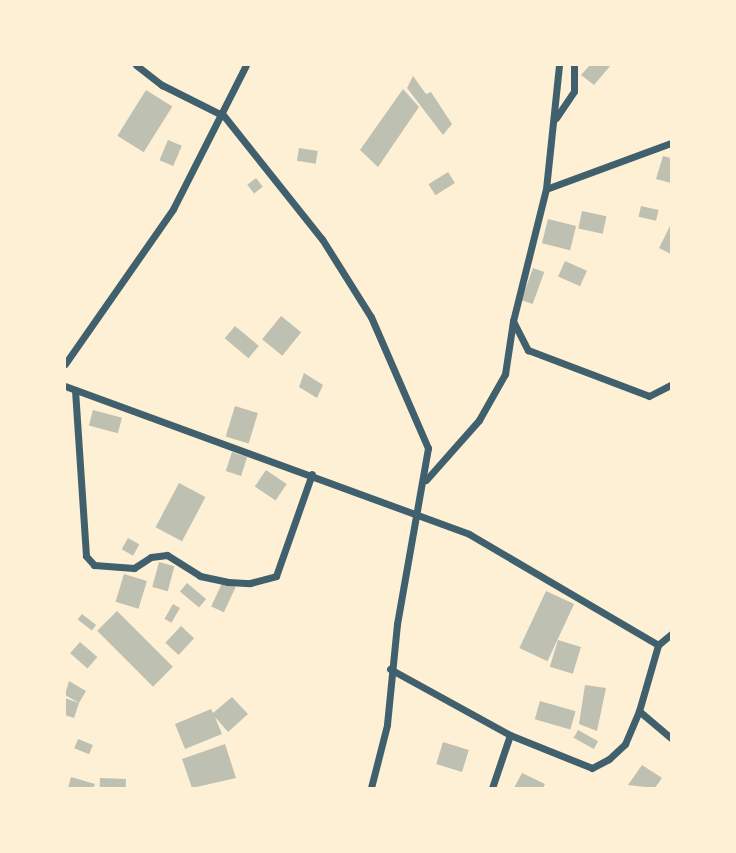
<!DOCTYPE html>
<style>
body{margin:0}
#map{position:relative;width:736px;height:853px;overflow:hidden;background:#fdf0d5;font-family:"Asap Condensed",sans-serif}
div>[style]{position:absolute}
[style*='--x']{left:calc(var(--x)*1px);top:calc(var(--y)*1px);width:calc(var(--w)*1px);rotate:calc(var(--a)*1deg)}
.building>*{inset:0;background:#bec0b2;transform-origin:0 0}
.minor>*{height:7px;margin:-3.5px;padding:0 3.5px;transform-origin:3.5px;border-radius:3.5px;background:#3f606c}
span{translate:-50% -50%;white-space:nowrap;text-align:center;line-height:1.15;-webkit-text-stroke:7px #fdf0d5;paint-order:stroke}
.frame{position:absolute;inset:0;border:66px solid #fdf0d5;pointer-events:none}
</style>
<div id="map">
<div class="building">
<div style="clip-path:polygon(590px 65px,611px 65px,594px 85px,581px 75px)"></div>
<div style="clip-path:polygon(413px 76px,426px 94px,431px 92px,452px 124px,443px 135px,407px 88px)"></div>
<div style="clip-path:polygon(403px 89px,419px 107px,378px 167px,360px 150px)"></div>
<div style="left:146px;top:90px;width:31px;height:54px;rotate:32deg"></div>
<div style="left:168px;top:140px;width:15px;height:22px;rotate:23deg"></div>
<div style="left:299px;top:148px;width:19px;height:13px;rotate:9deg"></div>
<div style="clip-path:polygon(663px 156px,671px 158px,671px 183px,656px 179px)"></div>
<div style="left:448px;top:172px;width:13px;height:23px;rotate:58deg"></div>
<div style="left:256px;top:178px;width:11px;height:11px;rotate:52deg"></div>
<div style="left:641px;top:206px;width:18px;height:11px;rotate:13deg"></div>
<div style="left:582px;top:211px;width:25px;height:18px;rotate:12deg"></div>
<div style="left:548px;top:219px;width:29px;height:25px;rotate:14deg"></div>
<div style="clip-path:polygon(671px 224px,671px 254px,659px 248px)"></div>
<div style="left:565px;top:261px;width:24px;height:17px;rotate:24deg"></div>
<div style="left:533px;top:268px;width:12px;height:34px;rotate:20deg"></div>
<div style="left:281px;top:316px;width:26px;height:30px;rotate:39deg"></div>
<div style="left:235px;top:326px;width:31px;height:16px;rotate:40deg"></div>
<div style="clip-path:polygon(304px 373px,323px 385px,317px 398px,299px 387px)"></div>
<div style="left:235px;top:406px;width:24px;height:32px;rotate:17deg"></div>
<div style="left:93px;top:410px;width:30px;height:16px;rotate:15deg"></div>
<div style="left:232px;top:452px;width:16px;height:20px;rotate:18deg"></div>
<div style="left:266px;top:470px;width:25px;height:20px;rotate:34deg"></div>
<div style="left:179px;top:483px;width:30px;height:50px;rotate:28deg"></div>
<div style="left:128px;top:538px;width:13px;height:13px;rotate:29deg"></div>
<div style="left:159px;top:562px;width:16px;height:26px;rotate:15deg"></div>
<div style="left:124px;top:574px;width:24px;height:29px;rotate:17deg"></div>
<div style="left:223px;top:581px;width:14px;height:28px;rotate:25deg"></div>
<div style="left:187px;top:583px;width:25px;height:11px;rotate:40deg"></div>
<div style="left:546px;top:591px;width:31px;height:63px;rotate:25deg"></div>
<div style="left:173px;top:604px;width:8px;height:17px;rotate:30deg"></div>
<div style="left:117px;top:611px;width:79px;height:28px;rotate:45deg"></div>
<div style="left:82px;top:614px;width:18px;height:7px;rotate:38deg"></div>
<div style="left:181px;top:626px;width:18px;height:23px;rotate:43deg"></div>
<div style="left:558px;top:640px;width:24px;height:28px;rotate:17deg"></div>
<div style="left:80px;top:642px;width:23px;height:15px;rotate:41deg"></div>
<div style="clip-path:polygon(69px 681px,86px 691px,79px 703px,65px 695px)"></div>
<div style="clip-path:polygon(585px 685px,606px 688px,597px 731px,579px 724px)"></div>
<div style="clip-path:polygon(232px 697px,248px 714px,228px 732px,215px 717px,222px 734px,185px 749px,175px 724px,211px 709px,213px 713px)"></div>
<div style="clip-path:polygon(65px 698px,79px 703px,74px 718px,65px 715px)"></div>
<div style="left:540px;top:701px;width:37px;height:19px;rotate:16deg"></div>
<div style="left:578px;top:730px;width:23px;height:9px;rotate:29deg"></div>
<div style="left:78px;top:739px;width:16px;height:10px;rotate:22deg"></div>
<div style="left:443px;top:742px;width:27px;height:23px;rotate:17deg"></div>
<div style="clip-path:polygon(225px 744px,236px 778px,192px 788px,182px 759px)"></div>
<div style="clip-path:polygon(642px 765px,662px 778px,655px 788px,628px 785px)"></div>
<div style="clip-path:polygon(522px 773px,545px 784px,543px 788px,514px 788px)"></div>
<div style="clip-path:polygon(71px 777px,95px 784px,93px 788px,68px 788px)"></div>
<div style="left:100px;top:778px;width:26px;height:10px;rotate:2deg"></div>
</div>
<div class="minor">
<div style="--x:136;--y:65;--w:33;--a:38"></div>
<div style="--x:162;--y:85;--w:69;--a:26.6"></div>
<div style="--x:224;--y:116;--w:157;--a:51.5"></div>
<div style="--x:322;--y:239;--w:92;--a:57.9"></div>
<div style="--x:371;--y:317;--w:143;--a:66.5"></div>
<div style="--x:428;--y:448;--w:179;--a:100"></div>
<div style="--x:397;--y:624;--w:101;--a:95.7"></div>
<div style="--x:387;--y:725;--w:65;--a:104.3"></div>
<div style="--x:556;--y:118;--w:32;--a:-56"></div>
<div style="--x:574;--y:91;--w:26;--a:-90"></div>
<div style="--x:546;--y:189;--w:133;--a:-20.2"></div>
<div style="--x:513;--y:321;--w:33;--a:63"></div>
<div style="--x:528;--y:350;--w:129;--a:20.8"></div>
<div style="--x:649;--y:396;--w:25;--a:-27"></div>
<div style="--x:65;--y:364;--w:189;--a:-55.1"></div>
<div style="--x:173;--y:209;--w:161;--a:-63.1"></div>
<div style="--x:65;--y:386;--w:430;--a:20.1"></div>
<div style="--x:469;--y:534;--w:219;--a:30.4"></div>
<div style="--x:658;--y:645;--w:17;--a:-40"></div>
<div style="--x:75;--y:390;--w:166;--a:86.2"></div>
<div style="--x:86;--y:556;--w:12;--a:48"></div>
<div style="--x:94;--y:565;--w:40;--a:4.3"></div>
<div style="--x:134;--y:568;--w:20;--a:-33"></div>
<div style="--x:151;--y:557;--w:16;--a:-7"></div>
<div style="--x:167;--y:555;--w:39;--a:32"></div>
<div style="--x:200;--y:576;--w:29;--a:12"></div>
<div style="--x:228;--y:582;--w:22;--a:3"></div>
<div style="--x:250;--y:583;--w:27;--a:-15"></div>
<div style="--x:276;--y:576;--w:108;--a:-70.6"></div>
<div style="--x:426;--y:480;--w:80;--a:-48.5"></div>
<div style="--x:479;--y:420;--w:53;--a:-60.5"></div>
<div style="--x:505;--y:374;--w:54;--a:-81.4"></div>
<div style="--x:513;--y:321;--w:136;--a:-76"></div>
<div style="--x:546;--y:189;--w:125;--a:-84"></div>
<div style="--x:390;--y:669;--w:137;--a:28.8"></div>
<div style="--x:510;--y:735;--w:56;--a:108.8"></div>
<div style="--x:639;--y:711;--w:42;--a:40.2"></div>
<div style="--x:510;--y:735;--w:88;--a:21.9"></div>
<div style="--x:592;--y:768;--w:19;--a:-28"></div>
<div style="--x:609;--y:759;--w:22;--a:-43"></div>
<div style="--x:625;--y:744;--w:36;--a:-67"></div>
<div style="--x:639;--y:711;--w:69;--a:-73.9"></div>
</div>
<div class="frame"></div>
</div>
